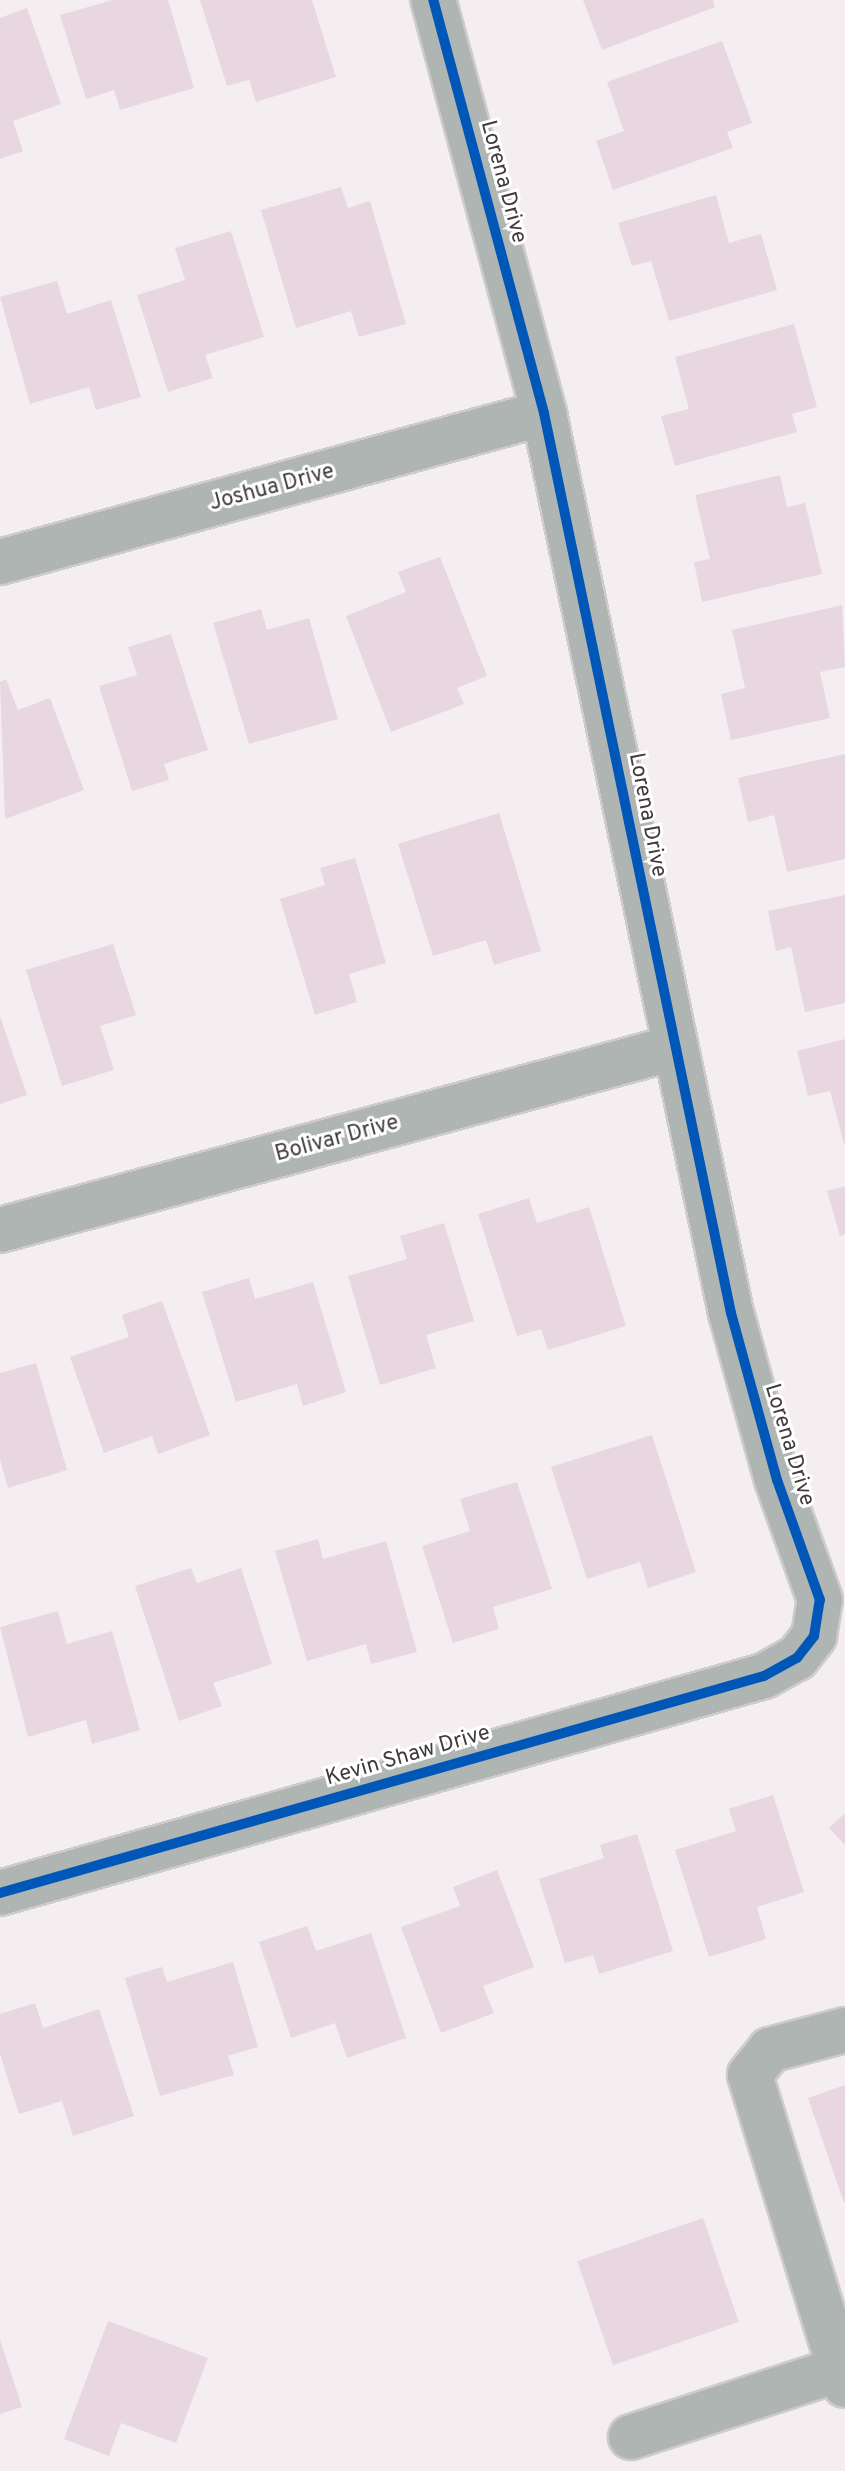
<!DOCTYPE html>
<style>
body{margin:0}
#map{position:relative;width:845px;height:2471px;overflow:hidden;background:#f4eef1;font-family:Overpass,sans-serif}
div>[style]{position:absolute}
[style*='--x']{left:calc(var(--x)*1px);top:calc(var(--y)*1px);width:calc(var(--w)*1px);rotate:calc(var(--a)*1deg)}
.building>*{inset:0;background:#e8d7e0;transform-origin:0 0}
.roads{filter:drop-shadow(2px 0 #cfcbcd) drop-shadow(-2px 0 #cfcbcd) drop-shadow(0 2px #cfcbcd) drop-shadow(0 -2px #cfcbcd)}
.minor>*{height:44px;margin:-22px;padding:0 22px;transform-origin:22px;border-radius:22px;background:#aeb5b3}
.cycleway>*{height:10px;margin:-5px;padding:0 5px;transform-origin:5px;border-radius:5px;background:#0057b8}
span{translate:-50% -50%;white-space:nowrap;text-align:center;line-height:1.15;-webkit-text-stroke:6px #fff;paint-order:stroke}
.street-label{font-size:22px;color:#403a3d}
</style>
<div id="map">
<div class="building">
<div style="clip-path:polygon(113px 0,168px 0,194px 88px,120px 110px,114px 90px,86px 99px,60px 15px)"></div>
<div style="clip-path:polygon(200px 0,312px 0,336px 77px,256px 102px,249px 80px,227px 86px)"></div>
<div style="clip-path:polygon(583px 0,713px 0,715px 7px,602px 50px)"></div>
<div style="clip-path:polygon(27px 8px,61px 104px,13px 121px,23px 151px,0 159px,0 18px)"></div>
<div style="clip-path:polygon(722px 41px,752px 123px,727px 132px,733px 148px,613px 190px,596px 141px,624px 131px,607px 82px)"></div>
<div style="clip-path:polygon(341px 187px,348px 208px,370px 201px,406px 324px,359px 337px,351px 311px,296px 328px,261px 210px)"></div>
<div style="clip-path:polygon(716px 195px,729px 243px,761px 234px,777px 290px,669px 321px,651px 261px,632px 266px,618px 223px)"></div>
<div style="clip-path:polygon(231px 231px,264px 337px,205px 355px,213px 378px,168px 392px,137px 295px,185px 280px,175px 248px)"></div>
<div style="clip-path:polygon(57px 281px,67px 314px,111px 300px,141px 397px,96px 410px,89px 387px,30px 404px,0 297px)"></div>
<div style="clip-path:polygon(794px 324px,817px 407px,792px 414px,797px 432px,675px 466px,661px 416px,689px 409px,675px 357px)"></div>
<div style="clip-path:polygon(780px 475px,787px 507px,805px 503px,822px 574px,702px 602px,694px 562px,710px 559px,695px 495px)"></div>
<div style="clip-path:polygon(440px 557px,487px 676px,457px 688px,464px 704px,391px 732px,346px 616px,406px 592px,398px 572px)"></div>
<div style="clip-path:polygon(842px 605px,845px 667px,820px 672px,830px 718px,731px 740px,721px 694px,745px 688px,732px 630px)"></div>
<div style="clip-path:polygon(261px 609px,267px 630px,309px 618px,338px 719px,249px 744px,213px 623px)"></div>
<div style="clip-path:polygon(171px 634px,208px 750px,164px 764px,169px 780px,132px 791px,99px 686px,137px 675px,128px 647px)"></div>
<div style="clip-path:polygon(6px 679px,18px 710px,50px 698px,84px 790px,5px 819px,0 682px)"></div>
<div style="clip-path:polygon(845px 754px,845px 859px,787px 872px,774px 815px,748px 822px,738px 778px)"></div>
<div style="clip-path:polygon(499px 813px,541px 951px,494px 965px,486px 940px,433px 956px,398px 844px)"></div>
<div style="clip-path:polygon(355px 858px,386px 963px,349px 974px,357px 1002px,315px 1015px,280px 899px,325px 885px,320px 868px)"></div>
<div style="clip-path:polygon(845px 895px,845px 1003px,805px 1012px,791px 947px,776px 951px,768px 911px)"></div>
<div style="clip-path:polygon(113px 944px,136px 1015px,100px 1026px,114px 1070px,62px 1086px,26px 970px)"></div>
<div style="clip-path:polygon(0 1016px,27px 1095px,0 1104px)"></div>
<div style="clip-path:polygon(845px 1039px,845px 1144px,844px 1144px,830px 1091px,808px 1096px,797px 1051px)"></div>
<div style="clip-path:polygon(845px 1186px,845px 1234px,840px 1236px,827px 1191px)"></div>
<div style="clip-path:polygon(529px 1198px,537px 1223px,589px 1207px,626px 1326px,548px 1350px,541px 1329px,517px 1336px,478px 1214px)"></div>
<div style="clip-path:polygon(444px 1223px,474px 1321px,426px 1335px,436px 1368px,380px 1385px,348px 1276px,407px 1259px,400px 1236px)"></div>
<div style="clip-path:polygon(249px 1278px,255px 1299px,313px 1282px,346px 1392px,303px 1406px,297px 1384px,236px 1402px,202px 1292px)"></div>
<div style="clip-path:polygon(162px 1301px,210px 1435px,158px 1454px,152px 1436px,104px 1453px,70px 1357px,129px 1337px,122px 1315px)"></div>
<div style="clip-path:polygon(36px 1363px,67px 1470px,8px 1488px,0 1460px,0 1373px)"></div>
<div style="clip-path:polygon(652px 1435px,696px 1572px,648px 1588px,640px 1562px,587px 1579px,551px 1467px)"></div>
<div style="clip-path:polygon(517px 1482px,552px 1589px,493px 1607px,499px 1629px,453px 1643px,422px 1546px,470px 1531px,460px 1499px)"></div>
<div style="clip-path:polygon(318px 1539px,323px 1559px,386px 1541px,417px 1652px,371px 1664px,366px 1644px,307px 1661px,275px 1551px)"></div>
<div style="clip-path:polygon(191px 1568px,197px 1583px,241px 1568px,272px 1664px,213px 1683px,222px 1706px,179px 1721px,135px 1586px)"></div>
<div style="clip-path:polygon(58px 1611px,67px 1644px,112px 1631px,140px 1730px,92px 1744px,86px 1720px,28px 1737px,0 1627px)"></div>
<div style="clip-path:polygon(773px 1795px,804px 1892px,757px 1907px,766px 1939px,709px 1957px,675px 1850px,736px 1831px,729px 1809px)"></div>
<div style="clip-path:polygon(845px 1813px,845px 1845px,829px 1828px)"></div>
<div style="clip-path:polygon(637px 1834px,673px 1951px,599px 1974px,593px 1955px,565px 1963px,539px 1879px,604px 1858px,600px 1845px)"></div>
<div style="clip-path:polygon(497px 1870px,534px 1967px,483px 1986px,494px 2013px,441px 2033px,401px 1927px,460px 1906px,453px 1887px)"></div>
<div style="clip-path:polygon(307px 1926px,316px 1951px,371px 1933px,406px 2038px,347px 2058px,335px 2023px,291px 2038px,259px 1942px)"></div>
<div style="clip-path:polygon(233px 1962px,258px 2047px,228px 2056px,234px 2075px,160px 2096px,125px 1978px,162px 1967px,167px 1982px)"></div>
<div style="clip-path:polygon(35px 2003px,43px 2028px,99px 2009px,134px 2116px,73px 2136px,62px 2101px,19px 2114px,0 2054px,0 2014px)"></div>
<div style="clip-path:polygon(845px 2085px,845px 2203px,844px 2203px,808px 2098px)"></div>
<div style="left:703px;top:2218px;width:110px;height:133px;rotate:71deg"></div>
<div style="clip-path:polygon(108px 2321px,208px 2358px,176px 2443px,121px 2423px,109px 2456px,64px 2439px)"></div>
<div style="clip-path:polygon(0 2340px,22px 2407px,0 2414px)"></div>
</div>
<div class="roads">
<div class="minor">
<div style="--x:0;--y:562;--w:564;--a:-15.32"></div>
<div style="--x:0;--y:1230;--w:697;--a:-15.13"></div>
<div style="--x:0;--y:1893;--w:794;--a:-15.86"></div>
<div style="--x:764;--y:1676;--w:38;--a:-29"></div>
<div style="--x:797;--y:1658;--w:28;--a:-52"></div>
<div style="--x:814;--y:1636;--w:36;--a:-81"></div>
<div style="--x:820;--y:1600;--w:127;--a:-109.7"></div>
<div style="--x:777;--y:1480;--w:173;--a:-105.4"></div>
<div style="--x:731;--y:1313;--w:919;--a:-101.74"></div>
<div style="--x:544;--y:413;--w:428;--a:-105"></div>
<div style="--x:845;--y:2030;--w:78;--a:165.1"></div>
<div style="--x:770;--y:2050;--w:32;--a:129"></div>
<div style="--x:750;--y:2075;--w:324;--a:73"></div>
<div style="--x:631;--y:2437;--w:220;--a:-18"></div>
</div>
</div>
<div class="cycleway">
<div style="--x:0;--y:1893;--w:794;--a:-15.86"></div>
<div style="--x:764;--y:1676;--w:38;--a:-29"></div>
<div style="--x:797;--y:1658;--w:28;--a:-52"></div>
<div style="--x:814;--y:1636;--w:36;--a:-81"></div>
<div style="--x:820;--y:1600;--w:127;--a:-109.7"></div>
<div style="--x:777;--y:1480;--w:173;--a:-105.4"></div>
<div style="--x:731;--y:1313;--w:919;--a:-101.74"></div>
<div style="--x:544;--y:413;--w:428;--a:-105"></div>
</div>
<div class="street-label">
<span style="left:503px;top:182px;rotate:75deg">Lorena Drive</span>
<span style="left:272px;top:488px;rotate:-15deg">Joshua Drive</span>
<span style="left:647px;top:815px;rotate:79deg">Lorena Drive</span>
<span style="left:337px;top:1139px;rotate:-15deg">Bolivar Drive</span>
<span style="left:789px;top:1445px;rotate:73deg">Lorena Drive</span>
<span style="left:408px;top:1756px;rotate:-16deg">Kevin Shaw Drive</span>
</div>
</div>
